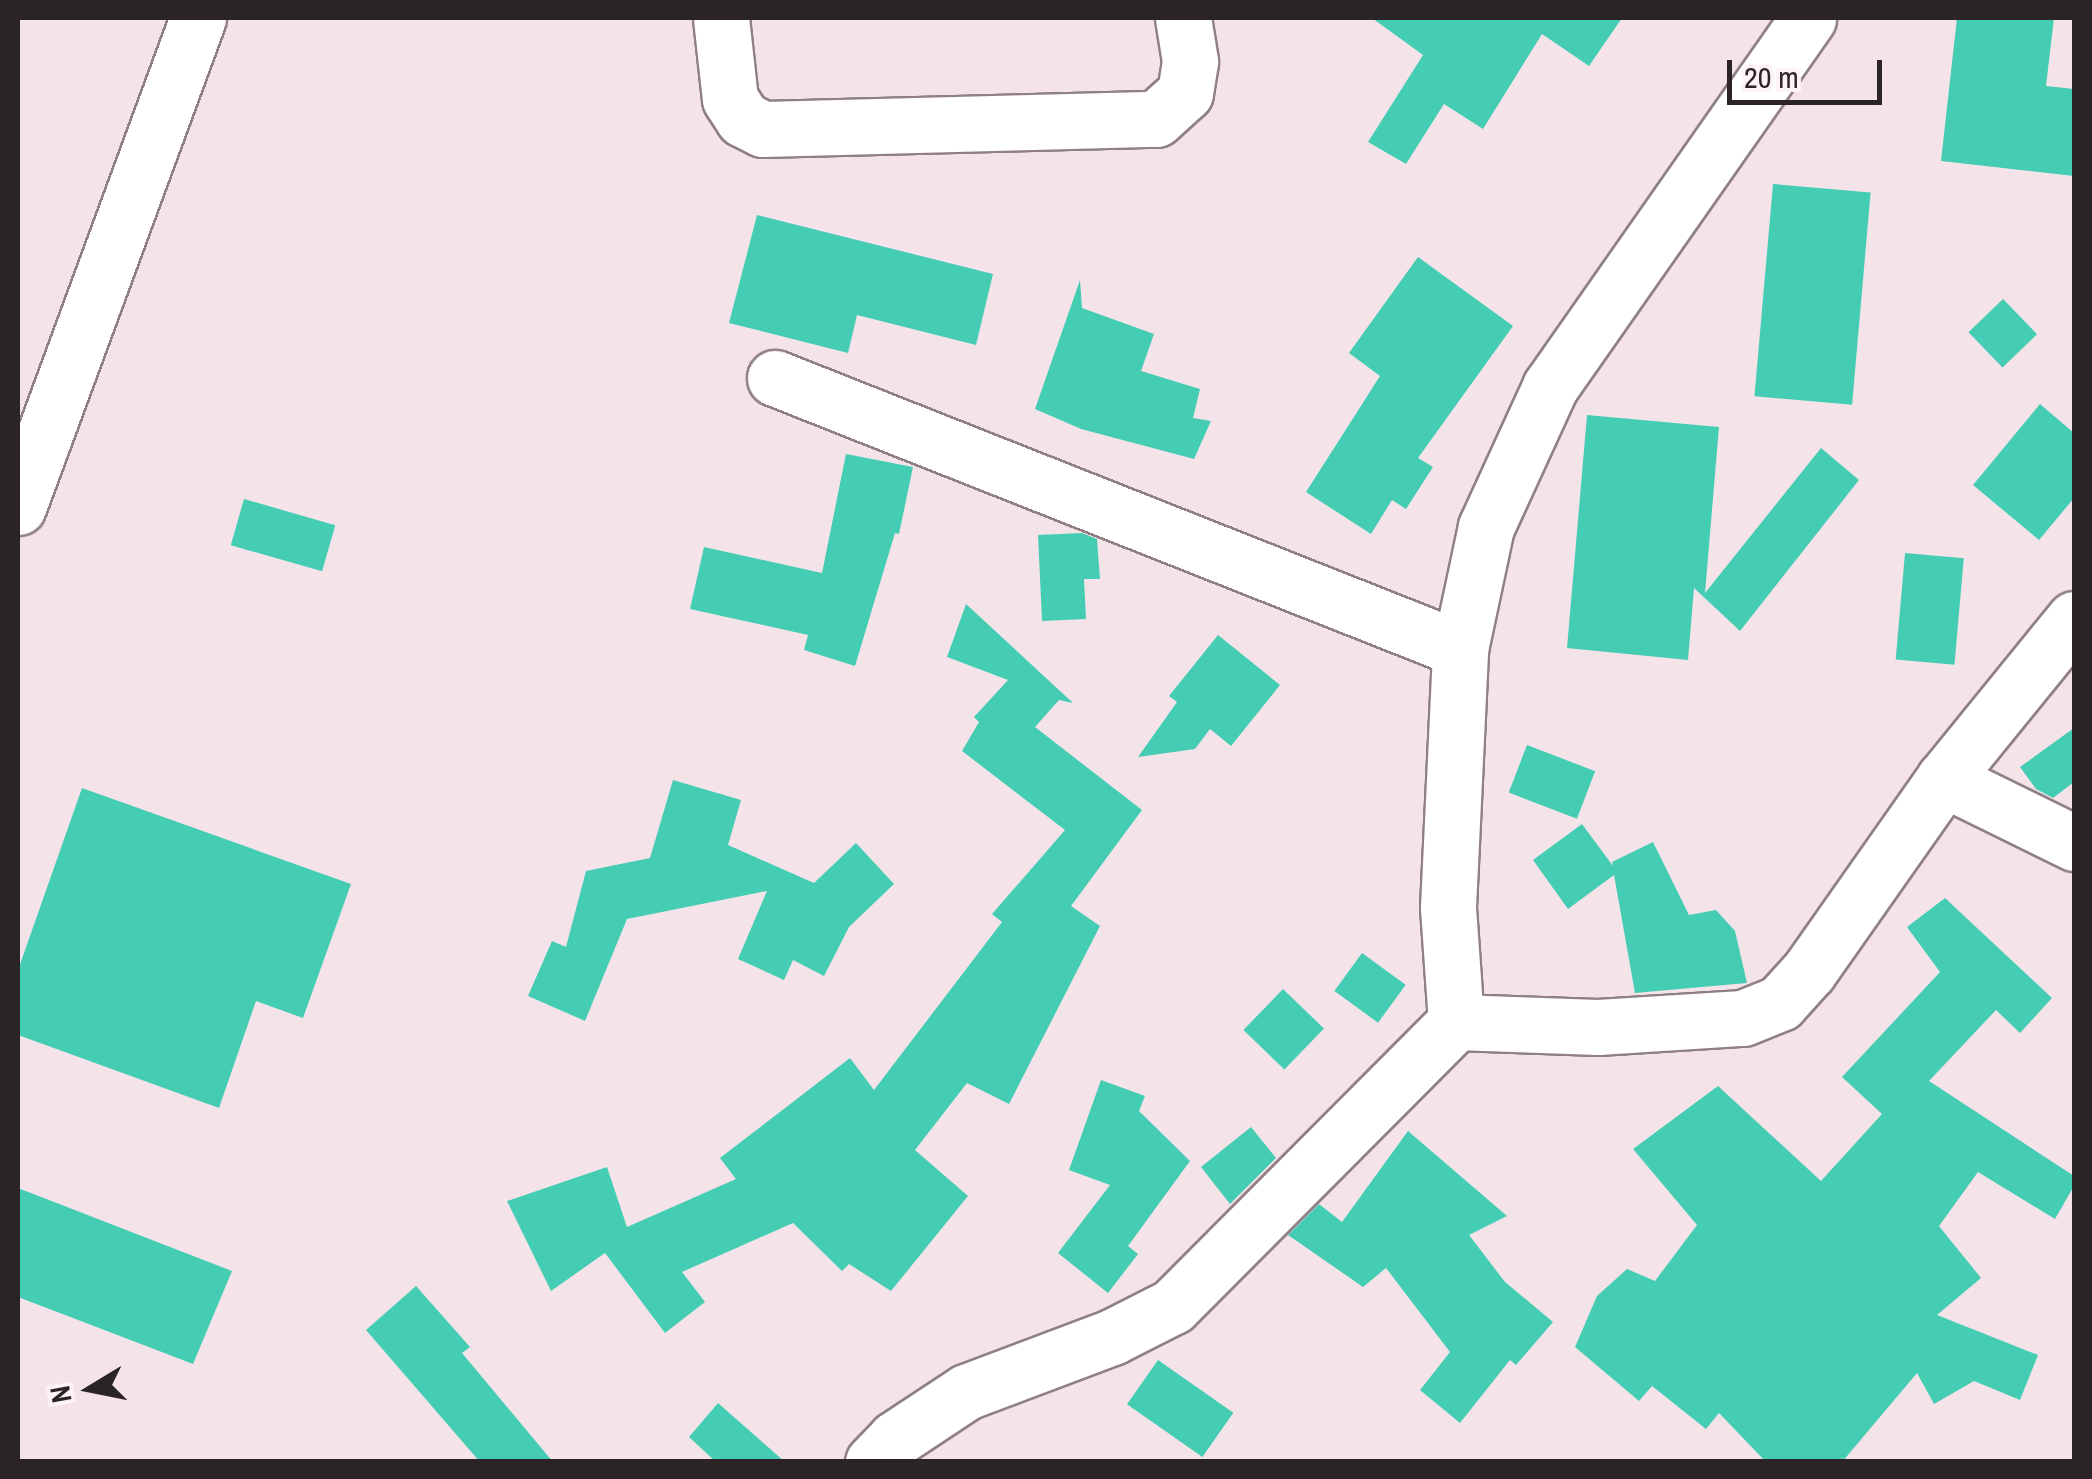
<!DOCTYPE html>
<style>
body{margin:0}
#map{position:relative;width:2092px;height:1479px;overflow:hidden;background:#f5e3ea;font-family:"Archivo Narrow",sans-serif}
div>[style]{position:absolute}
[style*='--x']{left:calc(var(--x)*1px);top:calc(var(--y)*1px);width:calc(var(--w)*1px);rotate:calc(var(--a)*1deg)}
.building>*{inset:0;background:#45cdb4;transform-origin:0 0}
.roads{filter:drop-shadow(2px 0 #908086) drop-shadow(-2px 0 #908086) drop-shadow(0 2px #908086) drop-shadow(0 -2px #908086)}
.minor>*{height:55px;margin:-27.5px;padding:0 27.5px;transform-origin:27.5px;border-radius:27.5px;background:#fff}
span{translate:-50% -50%;white-space:nowrap;text-align:center;line-height:1.15;-webkit-text-stroke:9px #fdf2f6;paint-order:stroke}
.frame{position:absolute;inset:0;border:20px solid #2b2427;pointer-events:none}
.north{position:absolute;left:40px;top:1339px;width:100px;height:100px;-webkit-text-stroke:8px #fdf2f6;paint-order:stroke;rotate:260deg;font-size:28px;font-weight:700;line-height:40px;text-align:center;color:#2b2427}
.north::after{content:'';display:block;margin:auto;width:35px;height:45px;background:#2b2427;clip-path:polygon(50% 0,100% 100%,50% 72%,0 100%)}
.scale{position:absolute;left:1727px;top:60px;width:155px;height:45px;box-sizing:border-box;border:5px solid #2b2427;border-top:0;padding-left:12px;font-size:30px;line-height:35px;white-space:nowrap;color:#2b2427;-webkit-text-stroke:8px #fdf2f6;paint-order:stroke}
</style>
<div id="map">
<div class="building">
<div style="clip-path:polygon(1372px 18px,1622px 18px,1589px 66px,1542px 34px,1483px 129px,1444px 104px,1406px 164px,1368px 142px,1423px 55px)"></div>
<div style="clip-path:polygon(1957px 18px,2054px 18px,2046px 86px,2074px 89px,2074px 176px,1941px 161px)"></div>
<div style="left:1773px;top:184px;width:98px;height:213px;rotate:5deg"></div>
<div style="clip-path:polygon(757px 215px,993px 274px,976px 345px,857px 315px,848px 353px,729px 323px)"></div>
<div style="clip-path:polygon(1418px 257px,1513px 326px,1418px 458px,1433px 467px,1406px 509px,1392px 500px,1371px 534px,1306px 492px,1380px 376px,1349px 353px)"></div>
<div style="clip-path:polygon(1080px 280px,1082px 308px,1154px 334px,1141px 371px,1200px 389px,1193px 418px,1211px 421px,1194px 459px,1081px 429px,1035px 409px)"></div>
<div style="left:2003px;top:299px;width:49px;height:48px;rotate:46deg"></div>
<div style="clip-path:polygon(2040px 404px,2074px 433px,2074px 498px,2039px 540px,1973px 485px)"></div>
<div style="clip-path:polygon(1587px 415px,1719px 427px,1705px 593px,1821px 448px,1859px 480px,1740px 631px,1694px 588px,1688px 660px,1567px 648px)"></div>
<div style="clip-path:polygon(846px 454px,913px 467px,899px 534px,895px 533px,855px 666px,804px 650px,808px 635px,690px 609px,704px 547px,822px 573px)"></div>
<div style="left:244px;top:499px;width:95px;height:48px;rotate:16deg"></div>
<div style="clip-path:polygon(1082px 533px,1097px 539px,1100px 579px,1084px 579px,1086px 619px,1042px 621px,1038px 535px)"></div>
<div style="left:1905px;top:553px;width:59px;height:107px;rotate:5deg"></div>
<div style="clip-path:polygon(966px 604px,1073px 703px,1059px 700px,1035px 727px,1142px 810px,1071px 906px,1100px 926px,1009px 1104px,967px 1083px,915px 1150px,968px 1196px,891px 1291px,849px 1264px,842px 1271px,793px 1223px,682px 1272px,705px 1302px,665px 1333px,605px 1253px,551px 1291px,507px 1201px,607px 1167px,627px 1227px,736px 1179px,720px 1158px,850px 1058px,874px 1090px,1002px 922px,992px 914px,1065px 830px,962px 751px,979px 722px,974px 717px,1008px 680px,947px 657px)"></div>
<div style="clip-path:polygon(1218px 635px,1280px 685px,1231px 746px,1210px 729px,1195px 749px,1138px 757px,1177px 702px,1169px 696px)"></div>
<div style="clip-path:polygon(2074px 728px,2074px 782px,2053px 798px,2036px 789px,2020px 767px)"></div>
<div style="left:1527px;top:745px;width:73px;height:51px;rotate:21deg"></div>
<div style="clip-path:polygon(673px 780px,741px 800px,728px 845px,814px 883px,856px 843px,894px 884px,849px 927px,824px 976px,793px 960px,784px 980px,738px 959px,767px 891px,627px 919px,585px 1021px,528px 996px,552px 941px,566px 947px,586px 871px,650px 858px)"></div>
<div style="clip-path:polygon(82px 788px,351px 884px,303px 1018px,256px 1001px,219px 1108px,18px 1035px,18px 970px)"></div>
<div style="clip-path:polygon(1582px 824px,1613px 866px,1612px 862px,1653px 842px,1689px 915px,1716px 910px,1735px 931px,1747px 983px,1635px 993px,1614px 875px,1568px 909px,1533px 860px)"></div>
<div style="clip-path:polygon(1945px 898px,2052px 998px,2020px 1033px,1996px 1010px,1929px 1081px,2074px 1176px,2074px 1186px,2055px 1219px,1978px 1172px,1939px 1226px,1981px 1278px,1937px 1315px,2038px 1355px,2020px 1400px,1974px 1381px,1934px 1404px,1917px 1373px,1842px 1462px,1766px 1462px,1719px 1413px,1706px 1429px,1652px 1386px,1639px 1401px,1575px 1347px,1597px 1296px,1627px 1269px,1655px 1281px,1697px 1225px,1633px 1149px,1718px 1086px,1821px 1181px,1882px 1114px,1842px 1077px,1940px 972px,1907px 927px)"></div>
<div style="left:1362px;top:953px;width:54px;height:47px;rotate:36deg"></div>
<div style="left:1283px;top:989px;width:57px;height:57px;rotate:44deg"></div>
<div style="clip-path:polygon(1101px 1080px,1145px 1096px,1139px 1111px,1190px 1161px,1128px 1246px,1138px 1254px,1108px 1293px,1058px 1253px,1110px 1185px,1069px 1170px)"></div>
<div style="clip-path:polygon(1251px 1127px,1276px 1158px,1230px 1204px,1201px 1167px)"></div>
<div style="clip-path:polygon(1408px 1131px,1507px 1216px,1469px 1235px,1505px 1282px,1553px 1322px,1516px 1365px,1510px 1360px,1460px 1423px,1420px 1390px,1450px 1352px,1386px 1268px,1363px 1287px,1288px 1235px,1319px 1204px,1342px 1222px)"></div>
<div style="clip-path:polygon(18px 1188px,232px 1271px,193px 1364px,18px 1297px)"></div>
<div style="clip-path:polygon(416px 1286px,470px 1347px,462px 1353px,553px 1462px,480px 1462px,366px 1330px)"></div>
<div style="left:1158px;top:1360px;width:92px;height:54px;rotate:35deg"></div>
<div style="clip-path:polygon(718px 1403px,785px 1462px,716px 1462px,689px 1437px)"></div>
</div>
<div class="roads">
<div class="minor">
<div style="--x:721;--y:18;--w:81;--a:83.7"></div>
<div style="--x:730;--y:99;--w:24;--a:57"></div>
<div style="--x:743;--y:119;--w:22;--a:27"></div>
<div style="--x:763;--y:129;--w:393;--a:-1.5"></div>
<div style="--x:1156;--y:119;--w:39;--a:-42"></div>
<div style="--x:1185;--y:93;--w:32;--a:-81"></div>
<div style="--x:1190;--y:61;--w:44;--a:-99.2"></div>
<div style="--x:775;--y:378;--w:737;--a:21.58"></div>
<div style="--x:18;--y:507;--w:521;--a:-69.79"></div>
<div style="--x:1944;--y:779;--w:145;--a:26.2"></div>
<div style="--x:1456;--y:1022;--w:115;--a:-94"></div>
<div style="--x:1448;--y:907;--w:258;--a:-87.3"></div>
<div style="--x:1460;--y:649;--w:125;--a:-78"></div>
<div style="--x:1486;--y:527;--w:154;--a:-65.4"></div>
<div style="--x:1550;--y:387;--w:450;--a:-55"></div>
<div style="--x:873;--y:1462;--w:32;--a:-46"></div>
<div style="--x:895;--y:1439;--w:85;--a:-33.5"></div>
<div style="--x:966;--y:1392;--w:156;--a:-20.6"></div>
<div style="--x:1112;--y:1337;--w:68;--a:-26.9"></div>
<div style="--x:1173;--y:1306;--w:401;--a:-45.1"></div>
<div style="--x:1456;--y:1022;--w:142;--a:2"></div>
<div style="--x:1598;--y:1027;--w:145;--a:-3.6"></div>
<div style="--x:1743;--y:1018;--w:40;--a:-22"></div>
<div style="--x:1780;--y:1003;--w:43;--a:-47.8"></div>
<div style="--x:1809;--y:971;--w:235;--a:-54.9"></div>
<div style="--x:1944;--y:779;--w:206;--a:-50.9"></div>
</div>
</div>
<div class="frame"></div>
<div class="north">N</div>
<div class="scale">20 m</div>
</div>
